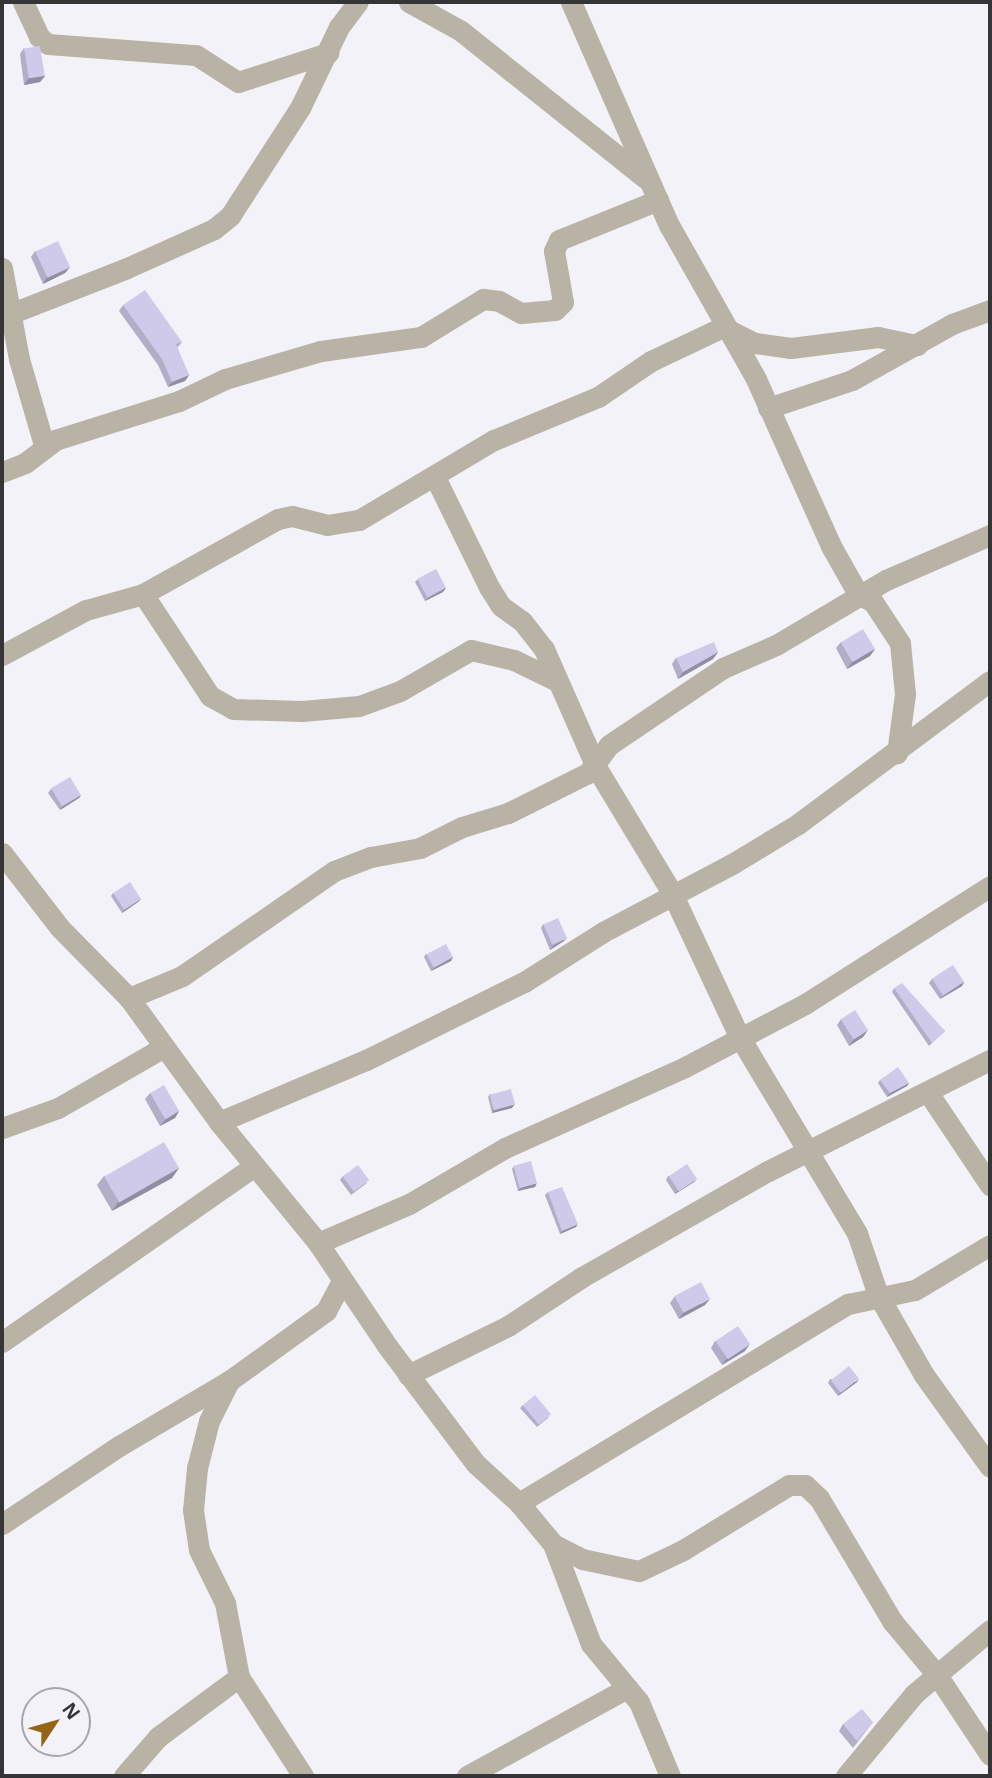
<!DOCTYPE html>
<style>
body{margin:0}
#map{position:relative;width:992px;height:1778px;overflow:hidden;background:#f3f2f9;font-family:"Noto Sans",sans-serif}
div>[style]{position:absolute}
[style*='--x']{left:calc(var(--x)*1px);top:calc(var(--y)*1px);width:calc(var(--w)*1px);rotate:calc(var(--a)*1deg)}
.minor>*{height:21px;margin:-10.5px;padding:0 10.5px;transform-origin:10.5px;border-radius:10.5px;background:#b9b3a6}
.wall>*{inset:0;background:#b2aec8}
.shaded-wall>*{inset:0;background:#918da3}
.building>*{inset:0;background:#cfcae9;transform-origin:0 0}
span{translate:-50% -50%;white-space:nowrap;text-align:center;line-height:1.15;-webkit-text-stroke:5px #f3f2f9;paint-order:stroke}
.frame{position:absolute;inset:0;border:4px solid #353538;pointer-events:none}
.north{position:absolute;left:21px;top:1687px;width:70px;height:70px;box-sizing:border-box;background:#f3f2f9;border:2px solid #a7a6ac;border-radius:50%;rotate:54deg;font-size:19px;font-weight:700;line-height:28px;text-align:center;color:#353538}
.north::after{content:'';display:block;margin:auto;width:24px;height:32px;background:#966417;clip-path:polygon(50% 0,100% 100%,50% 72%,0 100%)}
</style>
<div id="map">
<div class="minor">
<div style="--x:23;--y:2;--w:38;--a:65"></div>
<div style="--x:39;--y:37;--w:11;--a:38"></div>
<div style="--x:48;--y:44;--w:148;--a:4.3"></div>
<div style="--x:196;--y:55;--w:50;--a:32.7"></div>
<div style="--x:238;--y:82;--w:95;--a:-17.9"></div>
<div style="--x:409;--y:2;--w:60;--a:29.1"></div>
<div style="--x:461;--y:31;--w:236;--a:38.6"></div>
<div style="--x:571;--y:2;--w:244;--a:66.3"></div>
<div style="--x:669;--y:225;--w:177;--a:60.5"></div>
<div style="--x:756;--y:379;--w:183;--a:65.8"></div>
<div style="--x:831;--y:546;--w:55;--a:60.6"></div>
<div style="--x:858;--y:594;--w:17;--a:28"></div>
<div style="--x:873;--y:602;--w:49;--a:56.6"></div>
<div style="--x:900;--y:643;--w:51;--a:84.4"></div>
<div style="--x:905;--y:694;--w:60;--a:97.7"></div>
<div style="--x:2;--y:268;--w:93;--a:79.4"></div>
<div style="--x:19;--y:359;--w:90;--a:73.8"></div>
<div style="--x:2;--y:317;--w:134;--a:-21.4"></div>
<div style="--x:127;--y:268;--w:95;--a:-24.1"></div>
<div style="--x:214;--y:229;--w:21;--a:-39"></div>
<div style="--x:230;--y:216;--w:129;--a:-57.1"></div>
<div style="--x:300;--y:108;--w:90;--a:-64.3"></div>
<div style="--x:339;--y:27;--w:31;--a:-53"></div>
<div style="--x:768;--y:408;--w:89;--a:-18.4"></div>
<div style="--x:852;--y:380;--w:115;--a:-29.2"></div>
<div style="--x:952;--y:324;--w:40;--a:-20.2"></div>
<div style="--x:2;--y:472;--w:25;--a:-21"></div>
<div style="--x:25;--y:463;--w:38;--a:-37"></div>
<div style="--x:55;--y:440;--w:130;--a:-17.5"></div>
<div style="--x:179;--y:401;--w:51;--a:-25.6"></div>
<div style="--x:225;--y:379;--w:100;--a:-16.3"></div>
<div style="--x:321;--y:351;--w:101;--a:-8"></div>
<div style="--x:421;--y:337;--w:73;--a:-31.5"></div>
<div style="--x:483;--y:299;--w:16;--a:7"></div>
<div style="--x:499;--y:301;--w:25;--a:29"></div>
<div style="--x:521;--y:313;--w:34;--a:-5"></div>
<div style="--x:555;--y:310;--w:11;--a:-45"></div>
<div style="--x:563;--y:302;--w:52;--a:-100"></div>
<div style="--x:554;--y:251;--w:12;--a:-66"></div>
<div style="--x:559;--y:240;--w:107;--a:-22"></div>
<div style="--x:435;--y:477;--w:123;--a:63.9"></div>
<div style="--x:489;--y:587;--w:22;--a:58"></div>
<div style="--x:501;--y:606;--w:26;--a:36"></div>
<div style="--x:522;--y:621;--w:36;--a:52"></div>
<div style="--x:544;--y:649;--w:129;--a:66.2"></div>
<div style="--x:596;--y:767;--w:147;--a:58.9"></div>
<div style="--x:672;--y:893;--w:158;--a:64.9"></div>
<div style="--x:739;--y:1036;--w:230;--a:59.1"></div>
<div style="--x:857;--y:1233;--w:65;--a:71.3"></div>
<div style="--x:878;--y:1295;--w:92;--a:60.1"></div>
<div style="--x:924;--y:1375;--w:113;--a:54.3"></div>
<div style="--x:143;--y:594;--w:122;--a:56.7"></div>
<div style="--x:210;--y:696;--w:26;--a:29"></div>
<div style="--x:233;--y:709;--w:69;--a:1.7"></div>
<div style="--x:302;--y:711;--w:57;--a:-5"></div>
<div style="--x:359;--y:706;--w:44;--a:-20.1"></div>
<div style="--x:400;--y:691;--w:82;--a:-30"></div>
<div style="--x:471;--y:650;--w:44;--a:13.1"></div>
<div style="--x:514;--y:660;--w:48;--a:26"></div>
<div style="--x:2;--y:655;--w:95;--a:-28.2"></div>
<div style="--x:86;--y:610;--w:59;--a:-15.7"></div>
<div style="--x:143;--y:594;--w:154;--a:-29.1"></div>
<div style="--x:278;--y:519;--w:14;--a:-12"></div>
<div style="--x:292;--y:516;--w:36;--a:14"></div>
<div style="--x:327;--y:525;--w:32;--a:-9"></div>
<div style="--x:359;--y:520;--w:157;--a:-30.7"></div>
<div style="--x:494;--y:440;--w:113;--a:-22.5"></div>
<div style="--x:598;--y:397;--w:64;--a:-34.2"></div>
<div style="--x:651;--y:361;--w:80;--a:-25.3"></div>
<div style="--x:723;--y:327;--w:36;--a:27"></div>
<div style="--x:755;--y:343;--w:36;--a:8"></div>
<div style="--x:791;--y:348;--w:88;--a:-7.2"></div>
<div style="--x:878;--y:337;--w:40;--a:12"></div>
<div style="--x:2;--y:853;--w:95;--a:52.3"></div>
<div style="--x:60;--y:928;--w:98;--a:45.4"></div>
<div style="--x:129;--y:998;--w:153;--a:54"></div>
<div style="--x:219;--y:1122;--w:156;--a:50.7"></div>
<div style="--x:318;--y:1243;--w:125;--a:56.1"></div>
<div style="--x:388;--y:1347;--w:146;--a:53.1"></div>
<div style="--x:476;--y:1464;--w:58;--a:42.2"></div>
<div style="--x:519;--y:1503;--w:53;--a:50.3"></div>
<div style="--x:553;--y:1544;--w:33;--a:27"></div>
<div style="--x:582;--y:1559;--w:58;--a:11.9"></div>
<div style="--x:639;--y:1571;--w:49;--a:-25.5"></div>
<div style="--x:683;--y:1550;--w:124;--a:-31.5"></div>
<div style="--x:789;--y:1485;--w:16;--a:0"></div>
<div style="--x:805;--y:1485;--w:19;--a:43"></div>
<div style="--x:819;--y:1498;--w:143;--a:59.3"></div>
<div style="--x:892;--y:1621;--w:70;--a:50.2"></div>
<div style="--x:937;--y:1675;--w:96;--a:56.5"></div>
<div style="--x:129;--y:998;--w:57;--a:-22.5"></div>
<div style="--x:182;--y:976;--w:185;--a:-34.6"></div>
<div style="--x:334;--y:871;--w:40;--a:-21"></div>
<div style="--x:371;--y:857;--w:50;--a:-10.4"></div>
<div style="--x:420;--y:848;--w:47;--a:-26.6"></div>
<div style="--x:462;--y:827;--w:48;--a:-16.9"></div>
<div style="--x:508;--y:813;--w:89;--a:-26.6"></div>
<div style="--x:588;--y:773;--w:35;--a:-53"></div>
<div style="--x:609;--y:745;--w:138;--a:-34"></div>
<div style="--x:723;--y:668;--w:58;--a:-23.5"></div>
<div style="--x:776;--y:645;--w:128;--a:-30.6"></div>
<div style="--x:886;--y:580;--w:113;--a:-23.4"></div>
<div style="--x:929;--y:1094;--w:110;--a:56.2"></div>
<div style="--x:219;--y:1122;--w:160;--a:-22.9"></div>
<div style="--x:366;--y:1060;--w:176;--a:-26.3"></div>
<div style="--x:524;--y:982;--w:93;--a:-32.3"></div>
<div style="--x:603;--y:932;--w:146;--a:-27.8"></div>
<div style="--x:732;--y:864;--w:77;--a:-31.2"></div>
<div style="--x:798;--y:824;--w:239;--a:-36.7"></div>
<div style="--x:2;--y:1128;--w:59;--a:-19.7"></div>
<div style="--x:58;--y:1108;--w:122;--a:-29.9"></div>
<div style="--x:318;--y:1243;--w:99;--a:-23.2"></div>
<div style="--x:409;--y:1204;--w:111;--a:-30.3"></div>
<div style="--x:505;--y:1148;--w:197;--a:-24.2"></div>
<div style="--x:685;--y:1067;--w:136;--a:-27.7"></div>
<div style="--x:805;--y:1004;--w:219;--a:-32.5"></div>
<div style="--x:2;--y:1342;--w:307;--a:-34.9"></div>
<div style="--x:408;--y:1375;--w:111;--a:-26.1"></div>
<div style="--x:508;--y:1326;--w:89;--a:-33.5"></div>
<div style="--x:582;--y:1277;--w:214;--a:-29.7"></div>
<div style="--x:768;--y:1171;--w:248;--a:-26.6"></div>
<div style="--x:229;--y:1381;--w:45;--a:116.6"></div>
<div style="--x:209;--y:1421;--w:49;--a:104.3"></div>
<div style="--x:197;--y:1468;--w:42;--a:95.4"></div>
<div style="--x:193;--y:1510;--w:40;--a:81.5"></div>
<div style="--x:199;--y:1550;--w:59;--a:63.9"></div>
<div style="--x:225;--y:1603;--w:75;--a:79.3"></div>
<div style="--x:239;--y:1677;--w:118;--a:57.1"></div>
<div style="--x:519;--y:1503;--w:385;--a:-31.2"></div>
<div style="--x:848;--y:1304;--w:68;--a:-11.8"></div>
<div style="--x:915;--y:1290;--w:87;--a:-31"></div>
<div style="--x:2;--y:1524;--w:141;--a:-33.7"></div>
<div style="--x:119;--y:1446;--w:128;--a:-30.6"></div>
<div style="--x:229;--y:1381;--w:120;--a:-35.8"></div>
<div style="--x:326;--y:1311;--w:34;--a:-62"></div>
<div style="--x:553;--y:1544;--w:107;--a:69.2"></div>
<div style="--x:591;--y:1644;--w:75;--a:50.4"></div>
<div style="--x:639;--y:1702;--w:80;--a:67.3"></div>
<div style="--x:124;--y:1776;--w:52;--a:-48.9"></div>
<div style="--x:158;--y:1737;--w:101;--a:-36.5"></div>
<div style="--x:467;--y:1776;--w:183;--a:-28.8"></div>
<div style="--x:846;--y:1776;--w:107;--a:-50.3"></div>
<div style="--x:914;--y:1694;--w:99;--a:-40.1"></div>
</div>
<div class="wall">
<div style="clip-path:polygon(24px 48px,45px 76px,40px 82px,24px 85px,20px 54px)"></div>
<div style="clip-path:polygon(35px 251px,70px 267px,65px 273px,43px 284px,31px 257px)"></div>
<div style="clip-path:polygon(123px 305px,182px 342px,177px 348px,189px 375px,185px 381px,168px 387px,158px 365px,119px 311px)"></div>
<div style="clip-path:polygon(418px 579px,446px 588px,443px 592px,425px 601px,415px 582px)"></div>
<div style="clip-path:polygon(841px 642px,875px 649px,870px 656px,847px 669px,836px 648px)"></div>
<div style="clip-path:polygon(718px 652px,713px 659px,678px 679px,672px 664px,676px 658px)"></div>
<div style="clip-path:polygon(51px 789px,81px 795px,79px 798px,60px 810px,48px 793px)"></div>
<div style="clip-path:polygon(113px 893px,141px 899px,138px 902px,122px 913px,111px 896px)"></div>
<div style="clip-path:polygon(543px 924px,564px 941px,550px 950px,541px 928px)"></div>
<div style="clip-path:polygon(426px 954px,453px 957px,451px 961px,431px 971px,424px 957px)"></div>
<div style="clip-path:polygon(932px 979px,964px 982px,962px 986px,940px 999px,929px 983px)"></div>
<div style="clip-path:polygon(894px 988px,945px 1031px,929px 1046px,892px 992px)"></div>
<div style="clip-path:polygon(841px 1019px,868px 1030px,863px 1037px,849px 1046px,837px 1025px)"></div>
<div style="clip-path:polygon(880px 1080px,909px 1083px,907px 1086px,887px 1097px,878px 1083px)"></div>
<div style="clip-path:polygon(150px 1093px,179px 1111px,175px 1118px,160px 1126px,145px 1099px)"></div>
<div style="clip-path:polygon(490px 1094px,512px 1108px,492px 1113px,488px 1097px)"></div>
<div style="clip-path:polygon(514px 1166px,535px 1187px,518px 1191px,512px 1169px)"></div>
<div style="clip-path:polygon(179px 1168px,172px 1178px,112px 1211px,97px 1185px,104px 1176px)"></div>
<div style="clip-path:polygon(343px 1176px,367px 1183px,351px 1195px,340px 1180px)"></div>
<div style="clip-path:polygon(668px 1176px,694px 1182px,675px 1194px,666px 1180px)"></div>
<div style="clip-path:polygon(548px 1192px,576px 1227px,560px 1234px,545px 1195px)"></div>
<div style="clip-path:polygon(675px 1296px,705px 1305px,679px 1319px,670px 1303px)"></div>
<div style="clip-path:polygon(715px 1341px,745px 1351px,722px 1365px,711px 1348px)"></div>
<div style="clip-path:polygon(830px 1379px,857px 1382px,838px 1396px,828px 1383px)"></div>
<div style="clip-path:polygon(523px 1405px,549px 1417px,537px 1427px,520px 1408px)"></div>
<div style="clip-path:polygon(873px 1722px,853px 1748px,839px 1731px,843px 1724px)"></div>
</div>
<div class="shaded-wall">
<div style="clip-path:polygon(45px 76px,40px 82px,24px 85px,29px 78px)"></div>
<div style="clip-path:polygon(70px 267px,65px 273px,43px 284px,47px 277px)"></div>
<div style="clip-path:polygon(189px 375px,185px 381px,168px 387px,172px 382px)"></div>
<div style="clip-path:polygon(446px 588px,443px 592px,425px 601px,428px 598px)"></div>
<div style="clip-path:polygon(875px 649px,870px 656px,847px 669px,852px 662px)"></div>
<div style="clip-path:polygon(718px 652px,713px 659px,678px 679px,683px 672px)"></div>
<div style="clip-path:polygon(81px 795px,79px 798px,60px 810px,62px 807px)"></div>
<div style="clip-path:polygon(141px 899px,138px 902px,122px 913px,124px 910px)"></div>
<div style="clip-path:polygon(567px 938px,564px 941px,550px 950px,553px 946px)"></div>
<div style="clip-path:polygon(453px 957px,451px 961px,431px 971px,434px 968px)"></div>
<div style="clip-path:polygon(964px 982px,962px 986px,940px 999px,943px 996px)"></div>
<div style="clip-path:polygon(868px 1030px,863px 1037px,849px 1046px,854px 1039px)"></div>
<div style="clip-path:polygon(909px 1083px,907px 1086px,887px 1097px,890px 1093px)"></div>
<div style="clip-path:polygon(515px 1104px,512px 1108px,492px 1113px,494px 1109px)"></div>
<div style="clip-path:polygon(179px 1111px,175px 1118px,160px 1126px,165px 1120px)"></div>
<div style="clip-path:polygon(179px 1168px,172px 1178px,112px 1211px,119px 1201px)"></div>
<div style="clip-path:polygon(697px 1179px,694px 1182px,675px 1194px,677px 1191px)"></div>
<div style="clip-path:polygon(537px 1183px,535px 1187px,518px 1191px,521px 1188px)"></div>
<div style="clip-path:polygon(578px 1224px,576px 1227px,560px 1234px,562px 1231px)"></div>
<div style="clip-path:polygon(710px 1299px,705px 1305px,679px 1319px,683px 1313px)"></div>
<div style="clip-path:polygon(750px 1344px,745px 1351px,722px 1365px,727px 1358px)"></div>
<div style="clip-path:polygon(859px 1379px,857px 1382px,838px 1396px,840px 1393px)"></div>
</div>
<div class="building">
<div style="left:40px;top:46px;width:30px;height:16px;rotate:81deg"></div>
<div style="left:58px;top:241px;width:29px;height:25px;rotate:65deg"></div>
<div style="clip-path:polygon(145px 290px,182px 342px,176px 344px,189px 375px,172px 382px,162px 359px,123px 305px)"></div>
<div style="left:436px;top:569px;width:21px;height:21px;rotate:62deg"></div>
<div style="left:863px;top:629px;width:23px;height:26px;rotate:59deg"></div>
<div style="clip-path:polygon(714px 642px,718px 652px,683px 672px,676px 658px)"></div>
<div style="left:70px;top:777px;width:21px;height:22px;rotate:59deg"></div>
<div style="left:130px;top:882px;width:20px;height:20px;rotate:57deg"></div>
<div style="left:558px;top:918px;width:22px;height:16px;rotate:66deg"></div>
<div style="left:446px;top:944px;width:15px;height:22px;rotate:62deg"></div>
<div style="left:953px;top:965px;width:20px;height:25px;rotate:57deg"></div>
<div style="clip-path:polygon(902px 983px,945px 1031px,932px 1043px,894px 988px)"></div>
<div style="left:855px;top:1010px;width:24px;height:17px;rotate:57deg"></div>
<div style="clip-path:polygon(898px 1067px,909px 1083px,890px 1093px,880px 1080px)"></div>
<div style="left:164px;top:1085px;width:30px;height:16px;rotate:60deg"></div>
<div style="left:511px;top:1089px;width:16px;height:22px;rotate:75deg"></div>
<div style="left:164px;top:1142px;width:30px;height:69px;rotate:60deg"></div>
<div style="left:531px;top:1161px;width:23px;height:18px;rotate:75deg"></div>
<div style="left:687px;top:1164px;width:18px;height:22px;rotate:56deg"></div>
<div style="left:358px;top:1165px;width:19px;height:19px;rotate:54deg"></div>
<div style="clip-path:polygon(562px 1187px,578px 1224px,562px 1231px,548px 1192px)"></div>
<div style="left:701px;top:1282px;width:19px;height:30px;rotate:62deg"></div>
<div style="left:738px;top:1326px;width:22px;height:27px;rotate:56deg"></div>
<div style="left:849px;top:1366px;width:16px;height:23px;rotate:52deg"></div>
<div style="left:535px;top:1395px;width:25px;height:16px;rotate:50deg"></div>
<div style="clip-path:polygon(862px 1709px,873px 1722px,857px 1741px,843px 1724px)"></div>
</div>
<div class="frame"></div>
<div class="north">N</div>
</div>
